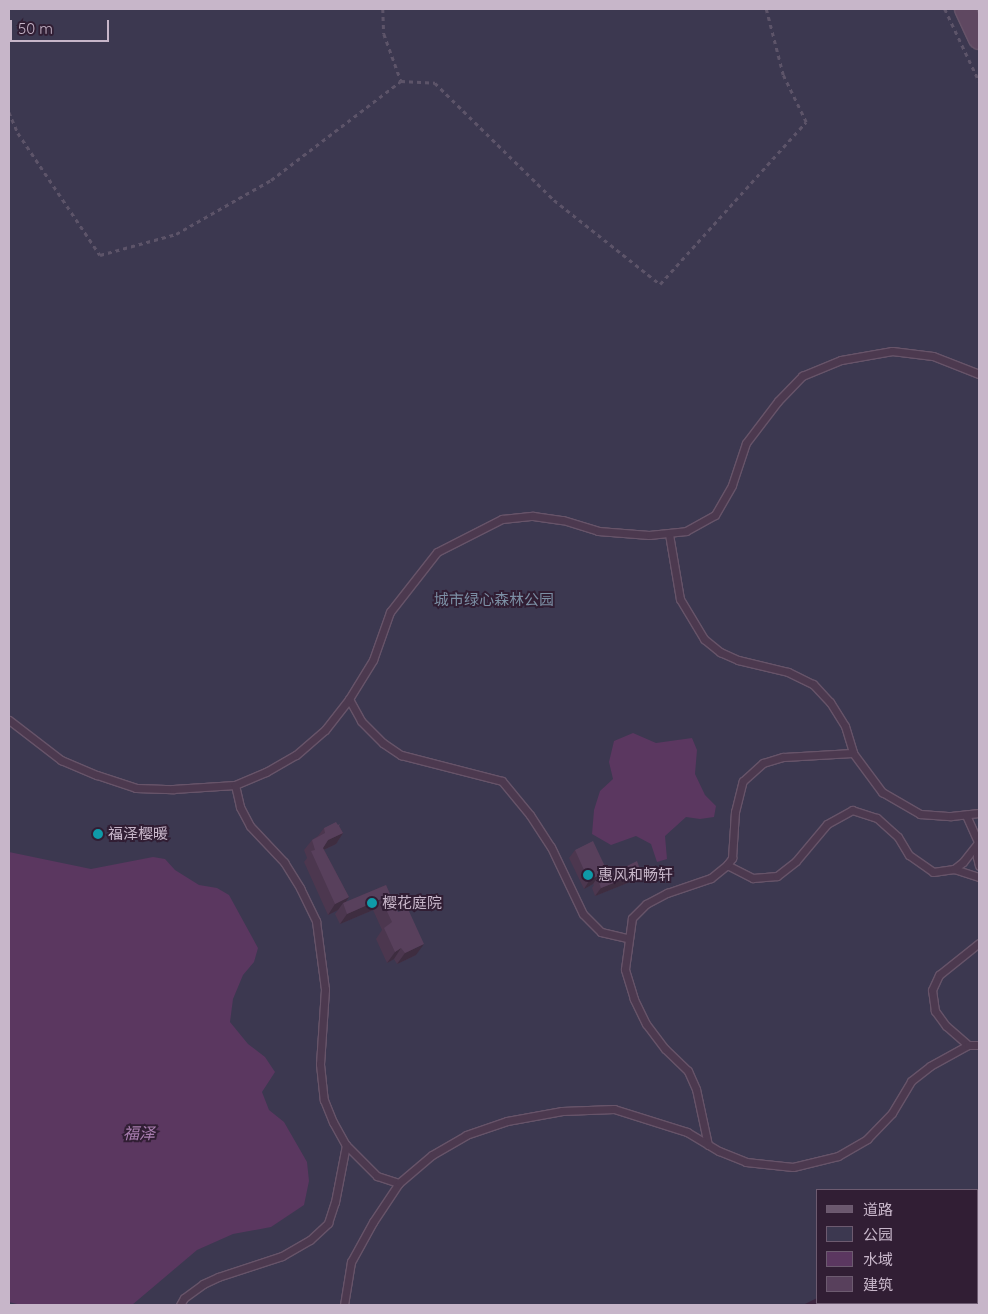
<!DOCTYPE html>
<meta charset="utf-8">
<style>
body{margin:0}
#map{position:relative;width:988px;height:1314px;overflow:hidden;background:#3b253f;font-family:Quicksand,"Noto Sans SC",sans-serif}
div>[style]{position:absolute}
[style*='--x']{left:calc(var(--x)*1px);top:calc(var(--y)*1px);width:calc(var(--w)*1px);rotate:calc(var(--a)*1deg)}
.green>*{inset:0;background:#3c3850}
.water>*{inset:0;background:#5b3760}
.path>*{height:2.5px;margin-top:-1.25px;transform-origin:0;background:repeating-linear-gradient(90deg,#5d5469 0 4px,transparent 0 8px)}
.roads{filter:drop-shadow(1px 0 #675469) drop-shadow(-1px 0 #675469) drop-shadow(0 1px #675469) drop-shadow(0 -1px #675469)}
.service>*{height:7px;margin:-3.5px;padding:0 3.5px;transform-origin:3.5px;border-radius:3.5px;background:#4c394f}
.secondary>*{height:20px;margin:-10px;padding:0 10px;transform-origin:10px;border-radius:10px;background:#5f4861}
.primary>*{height:22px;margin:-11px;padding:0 11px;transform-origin:11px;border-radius:11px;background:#6b586e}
.wall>*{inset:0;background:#4c374f}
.shaded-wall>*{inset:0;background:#3e2d40}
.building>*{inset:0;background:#58405c}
.dots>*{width:14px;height:14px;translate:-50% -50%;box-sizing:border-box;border:2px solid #311e34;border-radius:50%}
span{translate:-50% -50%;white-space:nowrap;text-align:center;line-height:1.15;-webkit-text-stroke:4px #311e34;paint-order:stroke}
.park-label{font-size:15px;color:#7c8fa4}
.poi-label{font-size:15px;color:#c7b6c9}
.left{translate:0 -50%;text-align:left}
.water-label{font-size:16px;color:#a97eb0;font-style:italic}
.frame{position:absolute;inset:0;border:10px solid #c7b6c9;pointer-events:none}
.legend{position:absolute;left:816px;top:1189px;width:162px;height:115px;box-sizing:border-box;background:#311e34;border:1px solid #6d5b70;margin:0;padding:6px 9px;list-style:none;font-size:15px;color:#c7b6c9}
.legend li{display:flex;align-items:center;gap:10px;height:25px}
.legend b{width:25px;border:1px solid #6d5b70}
.scale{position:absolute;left:10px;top:20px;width:99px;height:22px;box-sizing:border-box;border:2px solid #c7b6c9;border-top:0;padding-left:6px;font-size:15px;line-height:18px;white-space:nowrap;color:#c7b6c9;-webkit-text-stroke:4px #311e34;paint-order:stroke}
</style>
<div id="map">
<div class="green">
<div style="clip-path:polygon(9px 9px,979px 9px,979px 1206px,977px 1208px,977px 1190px,817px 1190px,817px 1298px,803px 1305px,9px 1305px)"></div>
</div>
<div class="water">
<div style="clip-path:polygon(633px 733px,656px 743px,692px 738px,697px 750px,695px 774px,705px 795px,716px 806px,714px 817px,700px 819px,686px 817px,665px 836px,667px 859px,657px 862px,651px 844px,636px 836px,611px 845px,592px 834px,594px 810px,600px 791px,613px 779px,609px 762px,614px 741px)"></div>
<div style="clip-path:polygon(9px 852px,91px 869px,153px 857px,165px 859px,175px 870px,199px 885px,217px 888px,229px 895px,258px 948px,254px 962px,243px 975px,233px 999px,230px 1022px,248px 1044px,265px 1057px,275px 1072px,262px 1092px,269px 1110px,284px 1122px,307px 1162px,309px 1181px,304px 1205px,271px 1227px,233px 1234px,197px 1250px,132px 1305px,21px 1305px,9px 1302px)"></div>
</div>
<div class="path">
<div style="--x:383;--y:9;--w:25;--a:88"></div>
<div style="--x:384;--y:34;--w:50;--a:70.1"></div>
<div style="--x:945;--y:9;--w:80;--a:64.7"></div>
<div style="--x:9;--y:112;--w:23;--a:67"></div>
<div style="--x:18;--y:133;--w:147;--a:56.1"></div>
<div style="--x:100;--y:255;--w:79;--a:-15.4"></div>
<div style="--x:176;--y:234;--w:109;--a:-29.6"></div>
<div style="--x:271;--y:180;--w:163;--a:-37.3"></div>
<div style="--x:401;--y:81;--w:34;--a:3"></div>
<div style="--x:435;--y:83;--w:167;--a:44.5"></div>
<div style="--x:554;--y:200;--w:135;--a:38.4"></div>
<div style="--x:660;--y:284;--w:218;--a:-48"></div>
<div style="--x:806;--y:122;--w:52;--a:-116.1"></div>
<div style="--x:783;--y:75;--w:68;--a:-104.4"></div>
</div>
<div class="roads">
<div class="service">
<div style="--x:669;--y:534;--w:66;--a:80.4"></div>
<div style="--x:680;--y:599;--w:47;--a:59"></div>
<div style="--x:704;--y:639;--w:21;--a:39"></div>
<div style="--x:720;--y:652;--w:20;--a:24"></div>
<div style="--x:738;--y:660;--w:51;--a:13.5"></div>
<div style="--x:788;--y:672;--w:28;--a:26"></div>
<div style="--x:813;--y:684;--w:25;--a:47"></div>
<div style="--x:830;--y:702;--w:28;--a:58"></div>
<div style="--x:845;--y:726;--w:28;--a:73"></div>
<div style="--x:853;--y:753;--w:49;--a:53.4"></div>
<div style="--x:882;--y:792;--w:44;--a:30.1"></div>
<div style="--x:920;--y:814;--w:31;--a:4"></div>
<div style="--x:951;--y:816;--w:28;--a:-6"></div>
<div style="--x:349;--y:699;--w:25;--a:61"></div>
<div style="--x:361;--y:721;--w:31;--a:45"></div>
<div style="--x:383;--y:743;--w:22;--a:34"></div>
<div style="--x:401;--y:755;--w:104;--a:14.4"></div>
<div style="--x:502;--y:781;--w:44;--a:50.5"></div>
<div style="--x:530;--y:815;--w:38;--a:57"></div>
<div style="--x:551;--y:847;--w:74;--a:64.5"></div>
<div style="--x:583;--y:914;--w:25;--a:45"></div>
<div style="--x:601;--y:932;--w:28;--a:13"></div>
<div style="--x:9;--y:720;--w:66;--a:37.6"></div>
<div style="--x:61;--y:760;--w:39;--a:23"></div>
<div style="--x:97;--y:775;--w:41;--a:18.4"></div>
<div style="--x:136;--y:788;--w:37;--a:2"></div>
<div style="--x:173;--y:789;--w:62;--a:-3.7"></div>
<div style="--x:235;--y:785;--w:34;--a:-23"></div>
<div style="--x:266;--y:772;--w:34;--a:-30"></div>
<div style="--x:296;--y:755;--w:38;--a:-41"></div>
<div style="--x:325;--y:730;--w:39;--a:-52"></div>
<div style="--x:349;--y:699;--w:46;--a:-58.4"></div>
<div style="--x:373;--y:660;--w:51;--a:-70.5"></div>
<div style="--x:390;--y:612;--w:76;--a:-51.9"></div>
<div style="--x:437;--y:552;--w:73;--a:-26.9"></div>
<div style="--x:502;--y:519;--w:31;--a:-6"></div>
<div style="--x:533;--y:516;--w:30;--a:8"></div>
<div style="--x:563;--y:520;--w:37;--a:17"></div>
<div style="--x:598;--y:531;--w:51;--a:4.5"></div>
<div style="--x:649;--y:535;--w:37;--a:-6"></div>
<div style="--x:686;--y:531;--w:33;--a:-29"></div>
<div style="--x:715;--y:515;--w:34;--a:-60"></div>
<div style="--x:732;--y:485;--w:44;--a:-71.6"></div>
<div style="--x:746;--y:443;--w:53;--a:-52.7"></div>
<div style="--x:778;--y:401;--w:35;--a:-46"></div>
<div style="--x:802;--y:376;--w:42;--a:-22.3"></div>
<div style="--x:841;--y:360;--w:52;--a:-10"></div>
<div style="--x:892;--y:351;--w:41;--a:7"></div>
<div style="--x:933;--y:356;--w:49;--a:21.4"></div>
<div style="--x:235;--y:785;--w:23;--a:77"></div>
<div style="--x:240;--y:807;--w:21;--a:62"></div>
<div style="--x:250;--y:826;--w:50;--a:46.6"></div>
<div style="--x:284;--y:862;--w:31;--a:58"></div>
<div style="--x:300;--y:888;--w:37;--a:64"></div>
<div style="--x:316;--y:921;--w:69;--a:82.5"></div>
<div style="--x:325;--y:989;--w:75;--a:93.8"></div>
<div style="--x:320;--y:1064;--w:36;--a:84"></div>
<div style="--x:324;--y:1100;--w:24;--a:68"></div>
<div style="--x:333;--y:1122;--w:26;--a:61"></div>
<div style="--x:346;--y:1145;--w:44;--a:45"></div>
<div style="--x:377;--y:1176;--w:23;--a:18"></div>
<div style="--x:966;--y:815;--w:30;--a:66"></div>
<div style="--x:978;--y:842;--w:15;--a:94"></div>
<div style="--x:977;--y:857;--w:9;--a:77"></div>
<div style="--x:727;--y:865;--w:29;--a:27"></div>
<div style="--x:753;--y:878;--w:24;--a:-5"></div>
<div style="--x:777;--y:876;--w:24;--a:-38"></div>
<div style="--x:796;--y:861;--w:48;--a:-50"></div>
<div style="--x:827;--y:824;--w:29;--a:-29"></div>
<div style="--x:852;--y:810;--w:26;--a:18"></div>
<div style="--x:877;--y:818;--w:28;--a:42"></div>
<div style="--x:898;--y:837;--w:21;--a:59"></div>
<div style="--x:909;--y:855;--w:29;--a:35"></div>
<div style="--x:933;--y:872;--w:21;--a:-8"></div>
<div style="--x:954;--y:869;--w:26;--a:18"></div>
<div style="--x:954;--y:869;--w:11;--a:-38"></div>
<div style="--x:963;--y:862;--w:24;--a:-52"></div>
<div style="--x:968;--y:1045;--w:29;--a:-139"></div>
<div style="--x:946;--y:1026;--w:19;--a:-126"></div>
<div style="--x:935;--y:1011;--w:21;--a:-98"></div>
<div style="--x:932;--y:990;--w:17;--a:-65"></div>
<div style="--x:939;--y:975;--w:51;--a:-38.7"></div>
<div style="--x:708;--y:1145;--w:57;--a:-102.1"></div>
<div style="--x:696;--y:1089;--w:20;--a:-114"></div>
<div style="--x:688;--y:1071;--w:32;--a:-136"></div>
<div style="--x:665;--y:1049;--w:31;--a:-127"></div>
<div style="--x:646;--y:1024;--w:28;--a:-116"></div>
<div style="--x:634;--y:999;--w:31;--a:-107"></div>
<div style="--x:625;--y:969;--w:51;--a:-82.2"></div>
<div style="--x:632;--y:918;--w:20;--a:-45"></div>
<div style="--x:646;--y:904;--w:24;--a:-28"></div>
<div style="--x:667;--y:893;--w:46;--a:-18.8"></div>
<div style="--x:711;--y:878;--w:21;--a:-39"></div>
<div style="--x:727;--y:865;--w:9;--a:-54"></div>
<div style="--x:732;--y:858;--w:46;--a:-86.3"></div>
<div style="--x:735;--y:812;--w:32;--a:-76"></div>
<div style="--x:743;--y:781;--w:27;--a:-42"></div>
<div style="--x:763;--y:763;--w:21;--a:-17"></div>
<div style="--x:783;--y:757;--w:70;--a:-3.3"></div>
<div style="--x:180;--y:1305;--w:8;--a:-60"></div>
<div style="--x:184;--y:1298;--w:24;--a:-36"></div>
<div style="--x:203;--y:1284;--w:17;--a:-25"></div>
<div style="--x:218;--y:1277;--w:67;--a:-18.2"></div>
<div style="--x:282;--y:1256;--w:32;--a:-30"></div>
<div style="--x:310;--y:1240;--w:25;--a:-43"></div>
<div style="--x:328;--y:1223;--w:22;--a:-72"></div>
<div style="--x:335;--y:1202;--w:58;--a:-79.1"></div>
<div style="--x:344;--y:1305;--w:44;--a:-80.8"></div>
<div style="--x:351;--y:1262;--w:46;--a:-61.2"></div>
<div style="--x:373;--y:1222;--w:47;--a:-56.3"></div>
<div style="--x:399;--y:1183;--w:43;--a:-40.3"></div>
<div style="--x:432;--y:1155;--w:39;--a:-30"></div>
<div style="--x:466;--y:1135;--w:43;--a:-18.9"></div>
<div style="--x:507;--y:1121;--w:56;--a:-10.3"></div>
<div style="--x:562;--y:1111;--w:52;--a:-2.2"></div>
<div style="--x:614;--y:1109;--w:77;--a:17.5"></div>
<div style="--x:687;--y:1132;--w:37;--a:31"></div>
<div style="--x:719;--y:1151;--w:29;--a:22"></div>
<div style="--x:746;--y:1162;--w:47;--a:6.1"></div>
<div style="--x:793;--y:1167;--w:46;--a:-13.7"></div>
<div style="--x:838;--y:1156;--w:34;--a:-30"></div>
<div style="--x:867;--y:1139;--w:36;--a:-46"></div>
<div style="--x:892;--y:1113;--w:37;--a:-59"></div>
<div style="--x:911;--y:1081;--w:24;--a:-38"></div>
<div style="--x:930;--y:1066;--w:43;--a:-28.9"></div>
<div style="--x:968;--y:1045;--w:11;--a:0"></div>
</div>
<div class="secondary">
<div style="--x:965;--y:9;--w:33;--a:65"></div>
</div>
<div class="primary">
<div style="--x:977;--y:1242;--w:2;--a:-27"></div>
<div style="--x:977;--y:1274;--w:3;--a:-45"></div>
<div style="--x:857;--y:1305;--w:4;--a:-27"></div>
<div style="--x:917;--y:1305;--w:4;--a:-27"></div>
</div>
</div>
<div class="wall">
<div style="clip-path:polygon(339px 826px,343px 833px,336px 844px,324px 850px,349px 897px,346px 902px,386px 885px,416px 955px,397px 964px,394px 959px,387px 963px,376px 939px,382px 930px,373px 910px,340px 924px,335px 914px,338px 910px,328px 915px,304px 862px,307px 858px,304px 850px,312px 840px,318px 836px,324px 828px)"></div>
<div style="clip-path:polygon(575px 850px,609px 875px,641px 872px,635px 880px,595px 896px,592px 888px,594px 885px,593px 884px,584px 889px,569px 858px)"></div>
</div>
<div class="shaded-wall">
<div style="clip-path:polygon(343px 833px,336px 844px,321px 851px,328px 840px)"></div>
<div style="clip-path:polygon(641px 872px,635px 880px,595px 896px,601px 888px)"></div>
<div style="clip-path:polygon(599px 875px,593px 884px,584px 889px,589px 881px)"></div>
<div style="clip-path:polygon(349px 897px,344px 905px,343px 903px,338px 910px,328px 915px,335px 904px)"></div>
<div style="clip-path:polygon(381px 899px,373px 910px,340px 924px,347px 914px)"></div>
<div style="clip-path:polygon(424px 944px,416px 955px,397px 964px,405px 953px)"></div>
<div style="clip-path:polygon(401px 948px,394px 959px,387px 963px,395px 952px)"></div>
</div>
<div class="building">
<div style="clip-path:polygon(336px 822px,338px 825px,340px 824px,339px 826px,343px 833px,328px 840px,323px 848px,349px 897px,335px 904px,311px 851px,315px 850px,312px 840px,325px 833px,324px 828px)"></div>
<div style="clip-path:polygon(593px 841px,609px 875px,637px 861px,641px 872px,601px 888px,598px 880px,600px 879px,599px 875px,589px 881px,575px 850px)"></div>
<div style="clip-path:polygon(386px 885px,398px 912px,408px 909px,424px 944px,405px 953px,401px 948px,395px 952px,384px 928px,392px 922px,381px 899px,347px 914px,343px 903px)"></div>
</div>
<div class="dots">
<div style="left:98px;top:834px;background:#0f9aa8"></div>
<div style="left:588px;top:875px;background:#0f9aa8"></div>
<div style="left:372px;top:903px;background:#0f9aa8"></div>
</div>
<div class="park-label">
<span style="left:494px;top:600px">城市绿心森林公园</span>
</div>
<div class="poi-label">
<span class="left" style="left:108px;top:834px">福泽樱暖</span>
<span class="left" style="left:598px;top:875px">惠风和畅轩</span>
<span class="left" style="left:382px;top:903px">樱花庭院</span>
</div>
<div class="water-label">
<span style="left:139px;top:1133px">福泽</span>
</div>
<div class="frame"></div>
<ul class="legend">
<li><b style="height:6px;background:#6b586e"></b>道路</li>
<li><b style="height:14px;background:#3c3850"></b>公园</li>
<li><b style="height:14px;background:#5b3760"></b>水域</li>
<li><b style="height:14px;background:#58405c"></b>建筑</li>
</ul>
<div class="scale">50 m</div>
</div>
